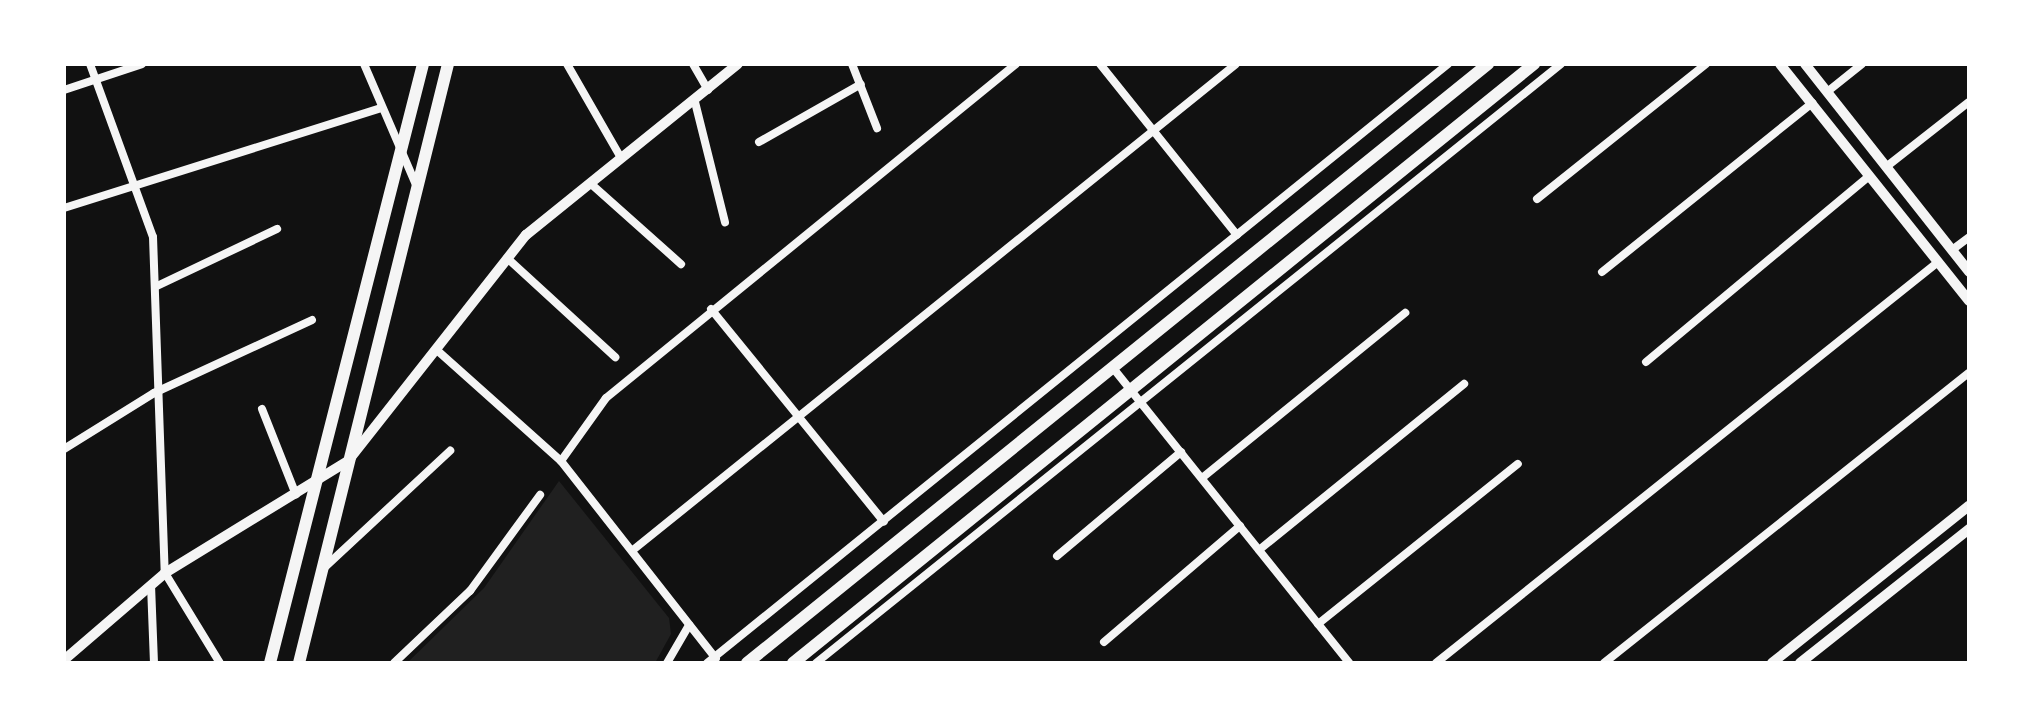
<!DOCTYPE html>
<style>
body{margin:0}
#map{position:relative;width:2033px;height:727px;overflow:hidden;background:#111;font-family:"Golos Text",sans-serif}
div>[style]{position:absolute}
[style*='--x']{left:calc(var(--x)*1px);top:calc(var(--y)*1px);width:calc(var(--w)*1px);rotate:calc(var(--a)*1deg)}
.green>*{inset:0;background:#202020}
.minor>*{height:8px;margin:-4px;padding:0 4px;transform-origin:4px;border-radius:4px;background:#f5f5f5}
.tertiary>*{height:10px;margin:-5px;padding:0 5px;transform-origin:5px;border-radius:5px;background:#f5f5f5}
.secondary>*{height:12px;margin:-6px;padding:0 6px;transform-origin:6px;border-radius:6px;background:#f5f5f5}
span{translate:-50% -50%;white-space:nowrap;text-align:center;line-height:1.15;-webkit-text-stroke:8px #fff;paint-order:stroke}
.frame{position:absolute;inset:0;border:66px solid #fff;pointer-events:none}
</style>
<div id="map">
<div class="green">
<div style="clip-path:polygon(559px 481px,669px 618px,671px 634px,655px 663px,407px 663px,484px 588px)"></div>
</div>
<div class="minor">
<div style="--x:90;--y:64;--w:184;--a:70"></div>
<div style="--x:153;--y:237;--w:336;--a:88"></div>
<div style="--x:165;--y:573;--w:105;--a:58.6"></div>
<div style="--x:364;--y:64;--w:134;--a:66.7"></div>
<div style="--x:567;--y:64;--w:108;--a:60.1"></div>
<div style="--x:693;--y:64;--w:30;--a:60"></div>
<div style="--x:852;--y:64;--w:69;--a:68.7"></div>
<div style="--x:1100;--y:64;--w:219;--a:51.3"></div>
<div style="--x:64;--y:90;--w:82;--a:-18.4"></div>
<div style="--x:1827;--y:92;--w:45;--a:-38.7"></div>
<div style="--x:695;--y:102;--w:124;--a:76"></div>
<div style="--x:759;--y:142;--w:117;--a:-29.6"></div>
<div style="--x:1886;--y:167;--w:105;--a:-38.1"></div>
<div style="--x:590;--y:183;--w:122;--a:41.7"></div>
<div style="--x:1537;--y:199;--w:216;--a:-38.6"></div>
<div style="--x:64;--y:208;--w:333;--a:-17.5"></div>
<div style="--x:1952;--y:250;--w:21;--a:-37"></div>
<div style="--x:507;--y:258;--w:147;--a:42.5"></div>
<div style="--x:1602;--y:272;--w:270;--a:-38.8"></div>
<div style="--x:157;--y:286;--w:133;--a:-25.4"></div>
<div style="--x:711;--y:309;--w:274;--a:50.9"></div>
<div style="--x:439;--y:352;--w:164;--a:41.8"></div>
<div style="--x:561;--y:461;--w:251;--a:51.9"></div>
<div style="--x:1646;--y:362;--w:290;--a:-39.8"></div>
<div style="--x:1113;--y:368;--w:378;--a:51.3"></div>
<div style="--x:262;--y:409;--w:92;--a:68.4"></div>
<div style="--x:64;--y:449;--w:106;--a:-31.9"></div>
<div style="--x:154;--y:393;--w:174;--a:-24.8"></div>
<div style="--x:561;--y:461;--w:77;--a:-54.5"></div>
<div style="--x:606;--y:398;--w:529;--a:-39.17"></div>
<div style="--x:1202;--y:478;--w:262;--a:-39.1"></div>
<div style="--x:633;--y:550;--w:774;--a:-38.87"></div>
<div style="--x:1259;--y:550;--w:264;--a:-39"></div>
<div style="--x:1057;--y:556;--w:162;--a:-40"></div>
<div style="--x:325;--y:567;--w:171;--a:-42.9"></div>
<div style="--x:151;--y:585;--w:78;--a:87.8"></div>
<div style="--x:1318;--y:624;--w:256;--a:-38.7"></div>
<div style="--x:1104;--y:642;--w:179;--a:-40.5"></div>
<div style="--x:394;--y:663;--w:105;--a:-43.5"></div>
<div style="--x:470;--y:591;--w:119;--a:-53.9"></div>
<div style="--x:667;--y:663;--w:44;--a:-59.9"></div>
<div style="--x:707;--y:663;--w:953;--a:-38.95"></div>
<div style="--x:816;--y:663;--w:956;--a:-38.8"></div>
<div style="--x:1436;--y:663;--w:642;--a:-38.62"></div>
<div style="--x:1604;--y:663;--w:466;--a:-38.5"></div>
</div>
<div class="tertiary">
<div style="--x:1780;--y:64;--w:303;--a:51.4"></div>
<div style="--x:1805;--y:64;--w:265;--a:51.7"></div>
<div style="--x:64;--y:660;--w:133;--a:-40.7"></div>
<div style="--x:165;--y:573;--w:215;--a:-31.5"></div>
<div style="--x:348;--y:461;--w:288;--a:-51.8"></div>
<div style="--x:526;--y:235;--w:272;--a:-38.9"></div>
<div style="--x:1772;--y:663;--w:252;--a:-38.6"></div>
<div style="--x:1800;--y:663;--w:216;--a:-38.4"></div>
</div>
<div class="secondary">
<div style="--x:270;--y:663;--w:618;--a:-75.67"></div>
<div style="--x:299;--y:663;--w:617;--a:-76.03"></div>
<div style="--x:747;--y:663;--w:953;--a:-38.95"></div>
<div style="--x:793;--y:663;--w:953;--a:-38.95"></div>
</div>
<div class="frame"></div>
</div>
